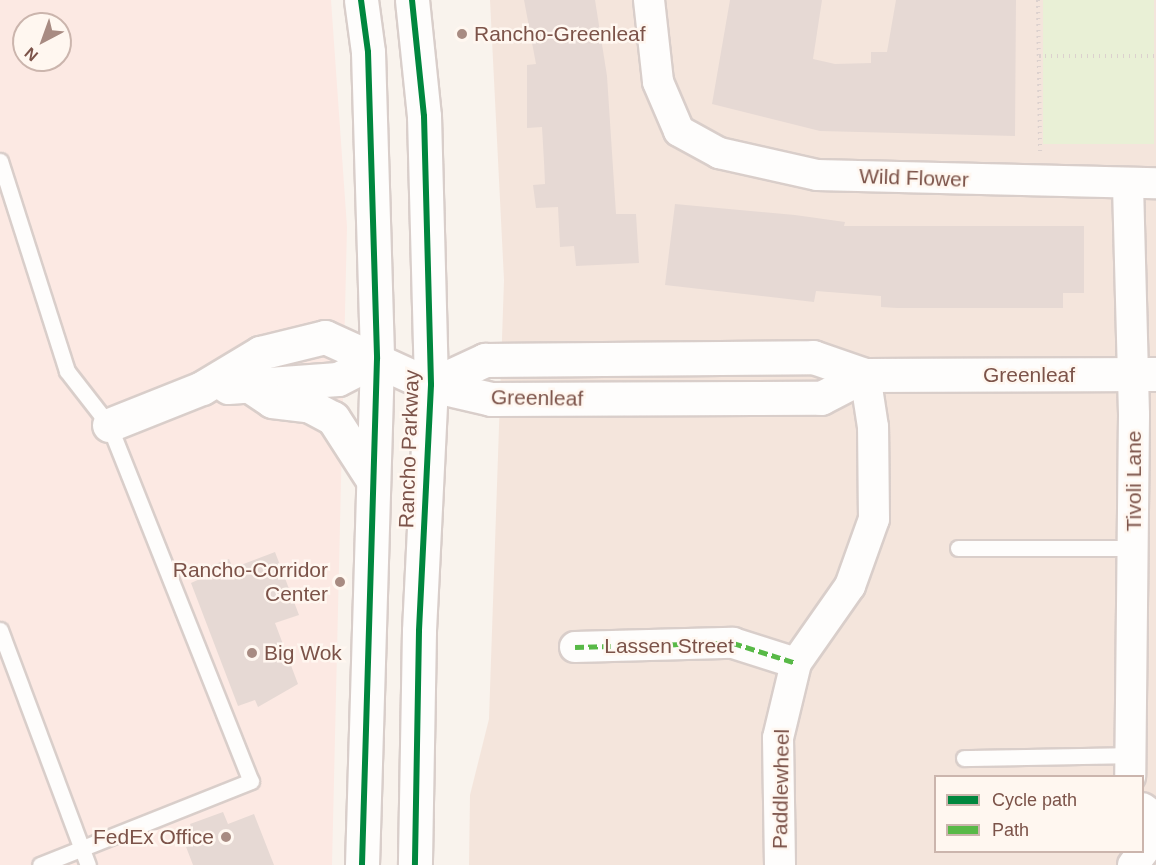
<!DOCTYPE html>
<style>
body{margin:0}
#map{position:relative;width:1156px;height:865px;overflow:hidden;background:#f9f3ed;font-family:Arial,sans-serif}
div>[style]{position:absolute}
[style*='--x']{left:calc(var(--x)*1px);top:calc(var(--y)*1px);width:calc(var(--w)*1px);rotate:calc(var(--a)*1deg)}
.residential>*{inset:0;background:#f4e5dc}
.commercial>*{inset:0;background:#fce9e3}
.green>*{inset:0;background:#e9f0d6;transform-origin:0 0}
.building>*{inset:0;background:#e6d9d4}
.path>*{height:4px;margin-top:-2px;transform-origin:0;background:repeating-linear-gradient(90deg,#dcd1ce 0 1.5px,transparent 0 6px)}
.roads{filter:drop-shadow(2px 0 #d9ceca) drop-shadow(-2px 0 #d9ceca) drop-shadow(0 2px #d9ceca) drop-shadow(0 -2px #d9ceca)}
.service>*{height:15px;margin:-7.5px;padding:0 7.5px;transform-origin:7.5px;border-radius:7.5px;background:#fefdfc}
.minor>*{height:30px;margin:-15px;padding:0 15px;transform-origin:15px;border-radius:15px;background:#fefdfc}
.tertiary>*{height:33px;margin:-16.5px;padding:0 16.5px;transform-origin:16.5px;border-radius:16.5px;background:#fefdfc}
.secondary>*{height:33px;margin:-16.5px;padding:0 16.5px;transform-origin:16.5px;border-radius:16.5px;background:#fefdfc}
.quiet>*{height:4.5px;margin-top:-2.25px;transform-origin:0;background:repeating-linear-gradient(90deg,#58b947 0 9px,transparent 0 13.5px)}
.cycleway>*{height:6px;margin:-3px;padding:0 3px;transform-origin:3px;border-radius:3px;background:#00873e}
.dots>*{width:16px;height:16px;translate:-50% -50%;box-sizing:border-box;border:3px solid #fff7f0;border-radius:50%}
span{translate:-50% -50%;white-space:nowrap;text-align:center;line-height:1.15;-webkit-text-stroke:5px #fff7f0;paint-order:stroke}
.poi-label{font-size:21px;color:#7c5349}
.left{translate:0 -50%;text-align:left}
.right{translate:-100% -50%;text-align:right}
.street-label{font-size:21px;color:#7c5349}
.legend{position:absolute;left:934px;top:775px;width:210px;height:78px;box-sizing:border-box;background:#fff7f0;border:2px solid #cbb5ad;margin:0;padding:8px 10px;list-style:none;font-size:18px;color:#7c5349}
.legend li{display:flex;align-items:center;gap:12px;height:30px}
.legend b{width:30px;border:2px solid #cbb5ad}
.north{position:absolute;left:12px;top:12px;width:60px;height:60px;box-sizing:border-box;background:#fff7f0;border:2px solid #cbb5ad;border-radius:50%;rotate:221deg;font-size:16px;font-weight:700;line-height:24px;text-align:center;color:#7c5349}
.north::after{content:'';display:block;margin:auto;width:21px;height:27px;background:#a88b82;clip-path:polygon(50% 0,100% 100%,50% 72%,0 100%)}
</style>
<div id="map">
<div class="residential">
<div style="clip-path:polygon(evenodd,490px 0,1156px 0,1156px 865px,469px 865px,470px 795px,489px 719px,504px 280px,490px 0,936px 776px,1142px 776px,1142px 852px,936px 852px,936px 776px)"></div>
</div>
<div class="commercial">
<div style="clip-path:polygon(evenodd,0 0,331px 0,347px 227px,332px 865px,0 865px,0 0,24px 24px,60px 24px,60px 60px,24px 60px,24px 24px)"></div>
</div>
<div class="green">
<div style="left:1043px;top:0;width:111px;height:144px"></div>
</div>
<div class="building">
<div style="clip-path:polygon(524px 0,595px 0,607px 76px,616px 214px,636px 214px,639px 263px,576px 266px,574px 246px,560px 247px,558px 207px,536px 208px,533px 185px,545px 184px,544px 162px,542px 127px,527px 128px,527px 65px,536px 64px)"></div>
<div style="clip-path:polygon(730px 0,822px 0,813px 59px,835px 64px,871px 63px,871px 52px,887px 52px,896px 0,1016px 0,1015px 136px,820px 131px,712px 104px)"></div>
<div style="clip-path:polygon(675px 204px,795px 215px,845px 222px,844px 226px,1084px 226px,1084px 293px,1063px 293px,1063px 308px,897px 308px,881px 307px,881px 296px,816px 291px,814px 302px,665px 285px)"></div>
<div style="clip-path:polygon(275px 552px,299px 615px,275px 623px,298px 684px,258px 707px,255px 700px,238px 706px,191px 583px,202px 578px,199px 570px,229px 559px,233px 568px)"></div>
<div style="clip-path:polygon(223px 812px,228px 824px,254px 814px,274px 865px,193px 865px,183px 839px,194px 835px,190px 824px)"></div>
</div>
<div class="path">
<div style="--x:1038;--y:0;--w:151;--a:89.2"></div>
<div style="--x:1039;--y:56;--w:117;--a:0"></div>
</div>
<div class="roads">
<div class="service">
<div style="--x:0;--y:161;--w:220;--a:72.3"></div>
<div style="--x:67;--y:371;--w:68;--a:52.1"></div>
<div style="--x:109;--y:425;--w:383;--a:68.3"></div>
<div style="--x:251;--y:781;--w:227;--a:158.3"></div>
<div style="--x:958;--y:548;--w:176;--a:0"></div>
<div style="--x:0;--y:630;--w:251;--a:69.5"></div>
<div style="--x:964;--y:758;--w:166;--a:-1"></div>
</div>
<div class="minor">
<div style="--x:649;--y:0;--w:82;--a:83.7"></div>
<div style="--x:658;--y:82;--w:53;--a:66.8"></div>
<div style="--x:679;--y:131;--w:46;--a:28.8"></div>
<div style="--x:719;--y:153;--w:100;--a:12.7"></div>
<div style="--x:817;--y:175;--w:339;--a:1.4"></div>
<div style="--x:1128;--y:185;--w:230;--a:88.5"></div>
<div style="--x:1134;--y:415;--w:361;--a:90.6"></div>
<div style="--x:575;--y:647;--w:158;--a:-1.5"></div>
<div style="--x:733;--y:643;--w:66;--a:17.6"></div>
<div style="--x:1142;--y:808;--w:17;--a:36"></div>
<div style="--x:780;--y:865;--w:127;--a:-90.9"></div>
<div style="--x:778;--y:738;--w:77;--a:-76.5"></div>
<div style="--x:796;--y:663;--w:94;--a:-55"></div>
<div style="--x:850;--y:586;--w:71;--a:-70.3"></div>
<div style="--x:874;--y:519;--w:92;--a:-90.6"></div>
<div style="--x:873;--y:427;--w:53;--a:-98.7"></div>
<div style="--x:1133;--y:865;--w:38;--a:-53"></div>
</div>
<div class="tertiary">
<div style="--x:431;--y:385;--w:60;--a:-24.8"></div>
<div style="--x:485;--y:360;--w:328;--a:-0.5"></div>
<div style="--x:813;--y:357;--w:55;--a:19.1"></div>
<div style="--x:865;--y:375;--w:291;--a:-0.2"></div>
<div style="--x:228;--y:387;--w:110;--a:-4.2"></div>
<div style="--x:338;--y:379;--w:44;--a:-27.1"></div>
<div style="--x:109;--y:425;--w:100;--a:-21.7"></div>
<div style="--x:202;--y:388;--w:68;--a:-31.1"></div>
<div style="--x:260;--y:353;--w:67;--a:-13.8"></div>
<div style="--x:325;--y:337;--w:116;--a:24.4"></div>
<div style="--x:431;--y:385;--w:62;--a:13.1"></div>
<div style="--x:491;--y:399;--w:330;--a:-0.2"></div>
<div style="--x:821;--y:398;--w:50;--a:-27.6"></div>
</div>
<div class="secondary">
<div style="--x:361;--y:0;--w:52;--a:82.3"></div>
<div style="--x:368;--y:52;--w:307;--a:88.3"></div>
<div style="--x:377;--y:359;--w:506;--a:91.7"></div>
<div style="--x:412;--y:0;--w:117;--a:84.1"></div>
<div style="--x:424;--y:116;--w:269;--a:88.5"></div>
<div style="--x:431;--y:385;--w:246;--a:92.8"></div>
<div style="--x:419;--y:631;--w:234;--a:91"></div>
<div style="--x:250;--y:386;--w:27;--a:34"></div>
<div style="--x:272;--y:401;--w:38;--a:7"></div>
<div style="--x:310;--y:406;--w:26;--a:28"></div>
<div style="--x:333;--y:418;--w:74;--a:57.2"></div>
</div>
</div>
<div class="quiet">
<div style="--x:575;--y:647;--w:158;--a:-1.5"></div>
<div style="--x:733;--y:643;--w:66;--a:17.6"></div>
</div>
<div class="cycleway">
<div style="--x:361;--y:0;--w:52;--a:82.3"></div>
<div style="--x:368;--y:52;--w:307;--a:88.3"></div>
<div style="--x:377;--y:359;--w:506;--a:91.7"></div>
<div style="--x:412;--y:0;--w:117;--a:84.1"></div>
<div style="--x:424;--y:116;--w:269;--a:88.5"></div>
<div style="--x:431;--y:385;--w:246;--a:92.8"></div>
<div style="--x:419;--y:631;--w:234;--a:91"></div>
</div>
<div class="dots">
<div style="left:462px;top:34px;background:#a88b82"></div>
<div style="left:340px;top:582px;background:#a88b82"></div>
<div style="left:252px;top:653px;background:#a88b82"></div>
<div style="left:226px;top:837px;background:#a88b82"></div>
</div>
<div class="poi-label">
<span class="left" style="left:474px;top:34px">Rancho-Greenleaf</span>
<span class="right" style="left:328px;top:582px">Rancho-Corridor<br>Center</span>
<span class="left" style="left:264px;top:653px">Big Wok</span>
<span class="right" style="left:214px;top:837px">FedEx Office</span>
</div>
<div class="street-label">
<span style="left:914px;top:178px;rotate:2deg">Wild Flower</span>
<span style="left:1029px;top:375px">Greenleaf</span>
<span style="left:537px;top:398px;rotate:1deg">Greenleaf</span>
<span style="left:409px;top:449px;rotate:-88deg">Rancho Parkway</span>
<span style="left:1134px;top:481px;rotate:-90deg">Tivoli Lane</span>
<span style="left:669px;top:646px">Lassen Street</span>
<span style="left:781px;top:789px;rotate:-89deg">Paddlewheel</span>
</div>
<ul class="legend">
<li><b style="height:8px;background:#00873e"></b>Cycle path</li>
<li><b style="height:8px;background:#58b947"></b>Path</li>
</ul>
<div class="north">N</div>
</div>
